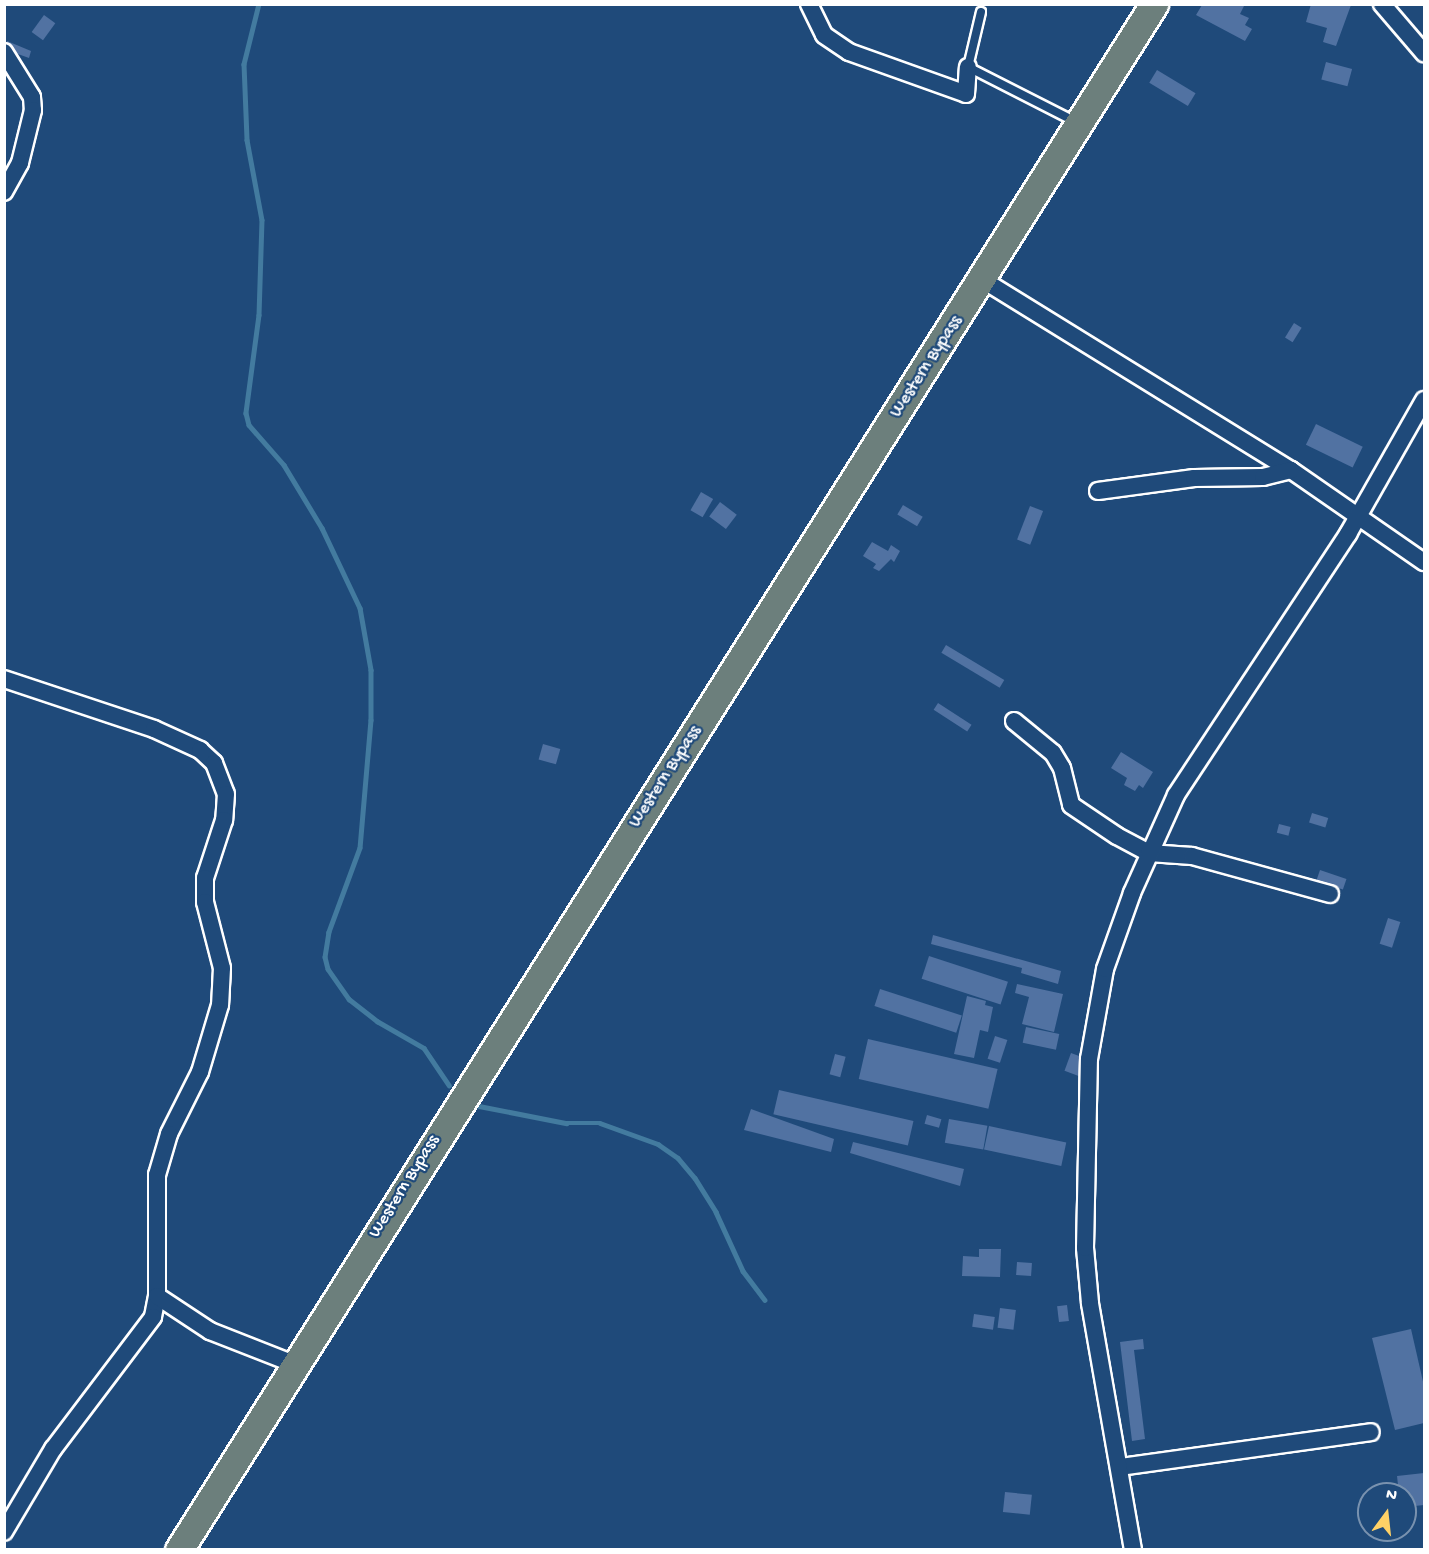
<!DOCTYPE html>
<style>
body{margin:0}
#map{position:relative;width:1429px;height:1554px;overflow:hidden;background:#1f4a7a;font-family:"Gochi Hand",sans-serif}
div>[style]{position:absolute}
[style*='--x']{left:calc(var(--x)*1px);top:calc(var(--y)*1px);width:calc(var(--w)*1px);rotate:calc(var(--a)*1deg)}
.stream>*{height:4.5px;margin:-2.25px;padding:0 2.25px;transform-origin:2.25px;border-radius:2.25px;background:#437b9f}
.building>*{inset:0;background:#5172a2;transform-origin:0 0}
.roads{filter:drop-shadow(2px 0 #fff) drop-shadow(-2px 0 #fff) drop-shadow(0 2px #fff) drop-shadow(0 -2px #fff)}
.lane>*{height:8px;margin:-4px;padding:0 4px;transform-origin:4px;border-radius:4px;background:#1f4a7a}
.street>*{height:16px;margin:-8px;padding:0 8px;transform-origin:8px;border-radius:8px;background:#1f4a7a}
.primary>*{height:27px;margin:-13.5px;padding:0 13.5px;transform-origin:13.5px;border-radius:13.5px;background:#6c7f7c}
span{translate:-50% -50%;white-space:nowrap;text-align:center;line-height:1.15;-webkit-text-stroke:4.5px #1f4a7a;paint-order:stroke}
.street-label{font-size:18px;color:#fff}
.frame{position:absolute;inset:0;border:6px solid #fff;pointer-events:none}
.north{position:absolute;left:1357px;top:1482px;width:60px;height:60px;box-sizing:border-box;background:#1f4a7a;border:2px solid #7992af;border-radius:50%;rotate:15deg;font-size:16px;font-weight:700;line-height:24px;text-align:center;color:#fff}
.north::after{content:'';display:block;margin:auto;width:21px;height:27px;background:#ffd166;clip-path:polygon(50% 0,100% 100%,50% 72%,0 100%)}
</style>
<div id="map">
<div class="stream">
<div style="--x:259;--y:4;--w:62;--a:104"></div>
<div style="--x:244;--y:64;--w:76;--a:87.7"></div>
<div style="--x:247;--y:140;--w:81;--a:79.4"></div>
<div style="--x:262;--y:220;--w:95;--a:91.8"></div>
<div style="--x:259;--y:315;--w:99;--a:97.6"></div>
<div style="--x:246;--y:413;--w:12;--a:76"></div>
<div style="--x:249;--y:425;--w:53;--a:48.8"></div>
<div style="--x:284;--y:465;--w:74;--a:58.9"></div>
<div style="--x:322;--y:528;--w:89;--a:64.6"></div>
<div style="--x:360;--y:608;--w:63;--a:79.9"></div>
<div style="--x:371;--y:670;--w:50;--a:90"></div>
<div style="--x:371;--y:720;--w:128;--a:94.9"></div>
<div style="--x:360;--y:848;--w:90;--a:110.3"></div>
<div style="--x:329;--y:932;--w:25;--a:99"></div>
<div style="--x:325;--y:957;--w:12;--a:76"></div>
<div style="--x:328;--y:969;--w:37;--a:55"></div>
<div style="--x:349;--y:999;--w:36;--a:38"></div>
<div style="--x:377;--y:1021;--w:54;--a:29.9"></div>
<div style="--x:424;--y:1048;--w:45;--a:56"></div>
<div style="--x:479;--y:1106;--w:89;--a:11.1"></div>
<div style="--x:566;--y:1123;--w:34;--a:0"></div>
<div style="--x:600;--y:1123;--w:62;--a:19.9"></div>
<div style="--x:658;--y:1144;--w:24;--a:35"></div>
<div style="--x:678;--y:1158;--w:26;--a:50"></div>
<div style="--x:695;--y:1178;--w:40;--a:58"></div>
<div style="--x:716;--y:1212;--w:65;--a:65.4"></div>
<div style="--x:743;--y:1271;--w:36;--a:53"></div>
</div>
<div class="building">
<div style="clip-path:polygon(1311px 4px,1351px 5px,1336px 46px,1323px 42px,1327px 28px,1306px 22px)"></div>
<div style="clip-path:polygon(1202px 5px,1244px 6px,1240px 14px,1249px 18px,1245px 25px,1252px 29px,1245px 41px,1196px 15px)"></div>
<div style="left:44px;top:15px;width:14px;height:21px;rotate:36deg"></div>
<div style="clip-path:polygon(7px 41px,31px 51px,29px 58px,4px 49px)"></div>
<div style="left:1326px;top:62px;width:27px;height:18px;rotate:15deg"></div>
<div style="left:1157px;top:70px;width:45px;height:15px;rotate:31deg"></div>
<div style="left:1294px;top:323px;width:9px;height:17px;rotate:32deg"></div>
<div style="left:1316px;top:424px;width:52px;height:23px;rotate:26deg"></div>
<div style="left:701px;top:492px;width:14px;height:21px;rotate:30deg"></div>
<div style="left:720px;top:502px;width:21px;height:18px;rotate:37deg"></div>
<div style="left:903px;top:505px;width:23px;height:11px;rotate:31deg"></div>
<div style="left:1030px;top:506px;width:14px;height:36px;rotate:21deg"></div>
<div style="clip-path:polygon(872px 542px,888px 551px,891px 545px,900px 551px,894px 562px,891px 559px,879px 571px,873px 568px,876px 564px,863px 556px)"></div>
<div style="left:946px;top:645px;width:68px;height:9px;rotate:31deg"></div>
<div style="left:938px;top:703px;width:40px;height:8px;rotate:33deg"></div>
<div style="left:543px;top:744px;width:18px;height:16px;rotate:16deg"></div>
<div style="clip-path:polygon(1121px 752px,1153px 772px,1143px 788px,1139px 785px,1135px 791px,1124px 785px,1127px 778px,1111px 768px)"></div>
<div style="left:1312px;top:813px;width:17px;height:10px;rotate:17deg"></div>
<div style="left:1279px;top:824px;width:12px;height:9px;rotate:14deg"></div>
<div style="left:1320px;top:870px;width:28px;height:11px;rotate:19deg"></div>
<div style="left:1388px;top:918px;width:13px;height:27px;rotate:18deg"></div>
<div style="clip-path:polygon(933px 935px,1061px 971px,1058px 984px,1021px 973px,1022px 968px,931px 944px)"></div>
<div style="left:929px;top:956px;width:83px;height:24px;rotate:18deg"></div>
<div style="clip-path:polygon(1017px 984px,1063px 994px,1054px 1032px,1022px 1024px,1029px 997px,1015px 993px)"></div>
<div style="left:880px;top:989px;width:86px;height:18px;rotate:18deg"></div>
<div style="clip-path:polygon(967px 996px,986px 1001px,985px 1005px,993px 1007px,988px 1032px,980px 1030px,974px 1058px,954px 1054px)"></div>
<div style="left:1026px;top:1027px;width:34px;height:16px;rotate:12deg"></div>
<div style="left:995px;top:1036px;width:13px;height:24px;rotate:18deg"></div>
<div style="left:868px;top:1039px;width:133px;height:41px;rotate:13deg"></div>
<div style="left:1071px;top:1053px;width:15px;height:19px;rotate:20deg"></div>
<div style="left:835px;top:1054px;width:11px;height:21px;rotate:15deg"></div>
<div style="left:779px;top:1090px;width:138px;height:25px;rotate:13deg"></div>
<div style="clip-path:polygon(751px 1109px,834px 1139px,831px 1152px,744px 1130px)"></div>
<div style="left:927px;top:1115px;width:15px;height:9px;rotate:16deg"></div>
<div style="left:949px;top:1119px;width:39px;height:24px;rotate:10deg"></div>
<div style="left:989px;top:1126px;width:79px;height:24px;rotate:12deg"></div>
<div style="clip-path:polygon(853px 1142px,964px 1169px,960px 1186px,850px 1153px)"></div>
<div style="clip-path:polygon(979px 1249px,1001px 1249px,1000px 1277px,962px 1276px,963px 1256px,979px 1257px)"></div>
<div style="left:1017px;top:1262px;width:15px;height:13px;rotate:4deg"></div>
<div style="left:1067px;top:1305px;width:16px;height:10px;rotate:83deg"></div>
<div style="left:1000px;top:1308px;width:16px;height:20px;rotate:7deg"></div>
<div style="left:974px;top:1314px;width:21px;height:13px;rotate:8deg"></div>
<div style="clip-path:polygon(1411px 1329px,1424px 1386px,1424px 1423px,1395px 1430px,1372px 1338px)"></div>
<div style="clip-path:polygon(1143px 1339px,1144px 1349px,1134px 1350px,1145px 1439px,1132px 1441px,1120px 1342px)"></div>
<div style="clip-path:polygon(1424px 1473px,1424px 1505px,1405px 1507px,1405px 1494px,1399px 1494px,1397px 1476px)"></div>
<div style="left:1005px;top:1492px;width:27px;height:20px;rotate:6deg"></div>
</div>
<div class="roads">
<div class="lane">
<div style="--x:981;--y:12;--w:57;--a:103.3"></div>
<div style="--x:968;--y:67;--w:121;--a:27"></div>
</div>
<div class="street">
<div style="--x:809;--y:4;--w:34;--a:64"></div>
<div style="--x:824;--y:35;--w:30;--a:34"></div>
<div style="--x:849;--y:52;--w:124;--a:19.7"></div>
<div style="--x:966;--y:94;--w:27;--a:-86"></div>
<div style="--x:1382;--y:4;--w:65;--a:49.4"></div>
<div style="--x:4;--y:52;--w:53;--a:58.1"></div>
<div style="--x:32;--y:97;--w:13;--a:86"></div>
<div style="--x:33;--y:110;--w:55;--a:103.8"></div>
<div style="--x:20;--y:163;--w:33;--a:119"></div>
<div style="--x:983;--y:280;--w:362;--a:31.7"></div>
<div style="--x:1291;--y:470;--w:162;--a:34.7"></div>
<div style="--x:1098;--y:491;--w:97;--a:-7.7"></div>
<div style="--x:1194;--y:478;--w:69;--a:-0.8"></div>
<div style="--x:1263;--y:477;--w:29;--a:-14"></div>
<div style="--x:4;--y:679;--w:158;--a:18.4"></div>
<div style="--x:154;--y:729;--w:51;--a:24.5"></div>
<div style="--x:200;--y:750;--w:19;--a:43"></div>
<div style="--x:214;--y:763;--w:33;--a:69"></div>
<div style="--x:226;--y:794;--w:26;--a:94"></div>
<div style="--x:224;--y:820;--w:61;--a:108.1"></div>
<div style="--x:205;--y:878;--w:24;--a:90"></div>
<div style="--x:205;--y:902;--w:68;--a:75.6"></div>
<div style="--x:222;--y:968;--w:37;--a:93"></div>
<div style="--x:220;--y:1005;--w:70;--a:106.6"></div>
<div style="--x:200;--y:1072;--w:69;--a:116.6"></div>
<div style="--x:169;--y:1134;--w:43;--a:106.3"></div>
<div style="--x:157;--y:1175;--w:121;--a:90"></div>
<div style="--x:157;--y:1296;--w:21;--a:101"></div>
<div style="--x:153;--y:1317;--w:166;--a:127.1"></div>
<div style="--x:53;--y:1449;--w:96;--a:120.6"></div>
<div style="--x:1014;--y:721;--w:50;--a:39.4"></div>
<div style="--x:1053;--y:753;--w:17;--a:59"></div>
<div style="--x:1062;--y:768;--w:38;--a:76"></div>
<div style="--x:1071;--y:805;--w:55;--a:34"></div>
<div style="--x:1117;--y:836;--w:36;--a:28"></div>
<div style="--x:1149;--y:853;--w:43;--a:4"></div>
<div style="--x:1192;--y:856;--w:143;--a:15.4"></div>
<div style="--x:157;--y:1296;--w:64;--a:33.4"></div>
<div style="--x:210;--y:1331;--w:90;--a:21.4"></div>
<div style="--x:1120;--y:1467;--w:253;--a:-7.9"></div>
<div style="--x:1133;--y:1550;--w:251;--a:-99.9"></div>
<div style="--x:1090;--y:1303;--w:55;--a:-95.2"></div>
<div style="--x:1085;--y:1248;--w:189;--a:-88.8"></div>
<div style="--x:1089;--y:1059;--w:91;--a:-79.9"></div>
<div style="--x:1105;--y:969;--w:81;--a:-70.4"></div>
<div style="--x:1132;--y:893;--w:107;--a:-65.8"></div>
<div style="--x:1176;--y:795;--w:313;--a:-56.6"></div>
<div style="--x:1348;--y:534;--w:154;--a:-60.4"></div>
</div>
<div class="primary">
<div style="--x:179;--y:1550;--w:1828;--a:-57.76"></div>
</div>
</div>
<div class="street-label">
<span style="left:927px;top:367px;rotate:-57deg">Western Bypass</span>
<span style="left:666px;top:777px;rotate:-57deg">Western Bypass</span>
<span style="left:405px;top:1187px;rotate:-58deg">Western Bypass</span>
</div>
<div class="frame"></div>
<div class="north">N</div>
</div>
